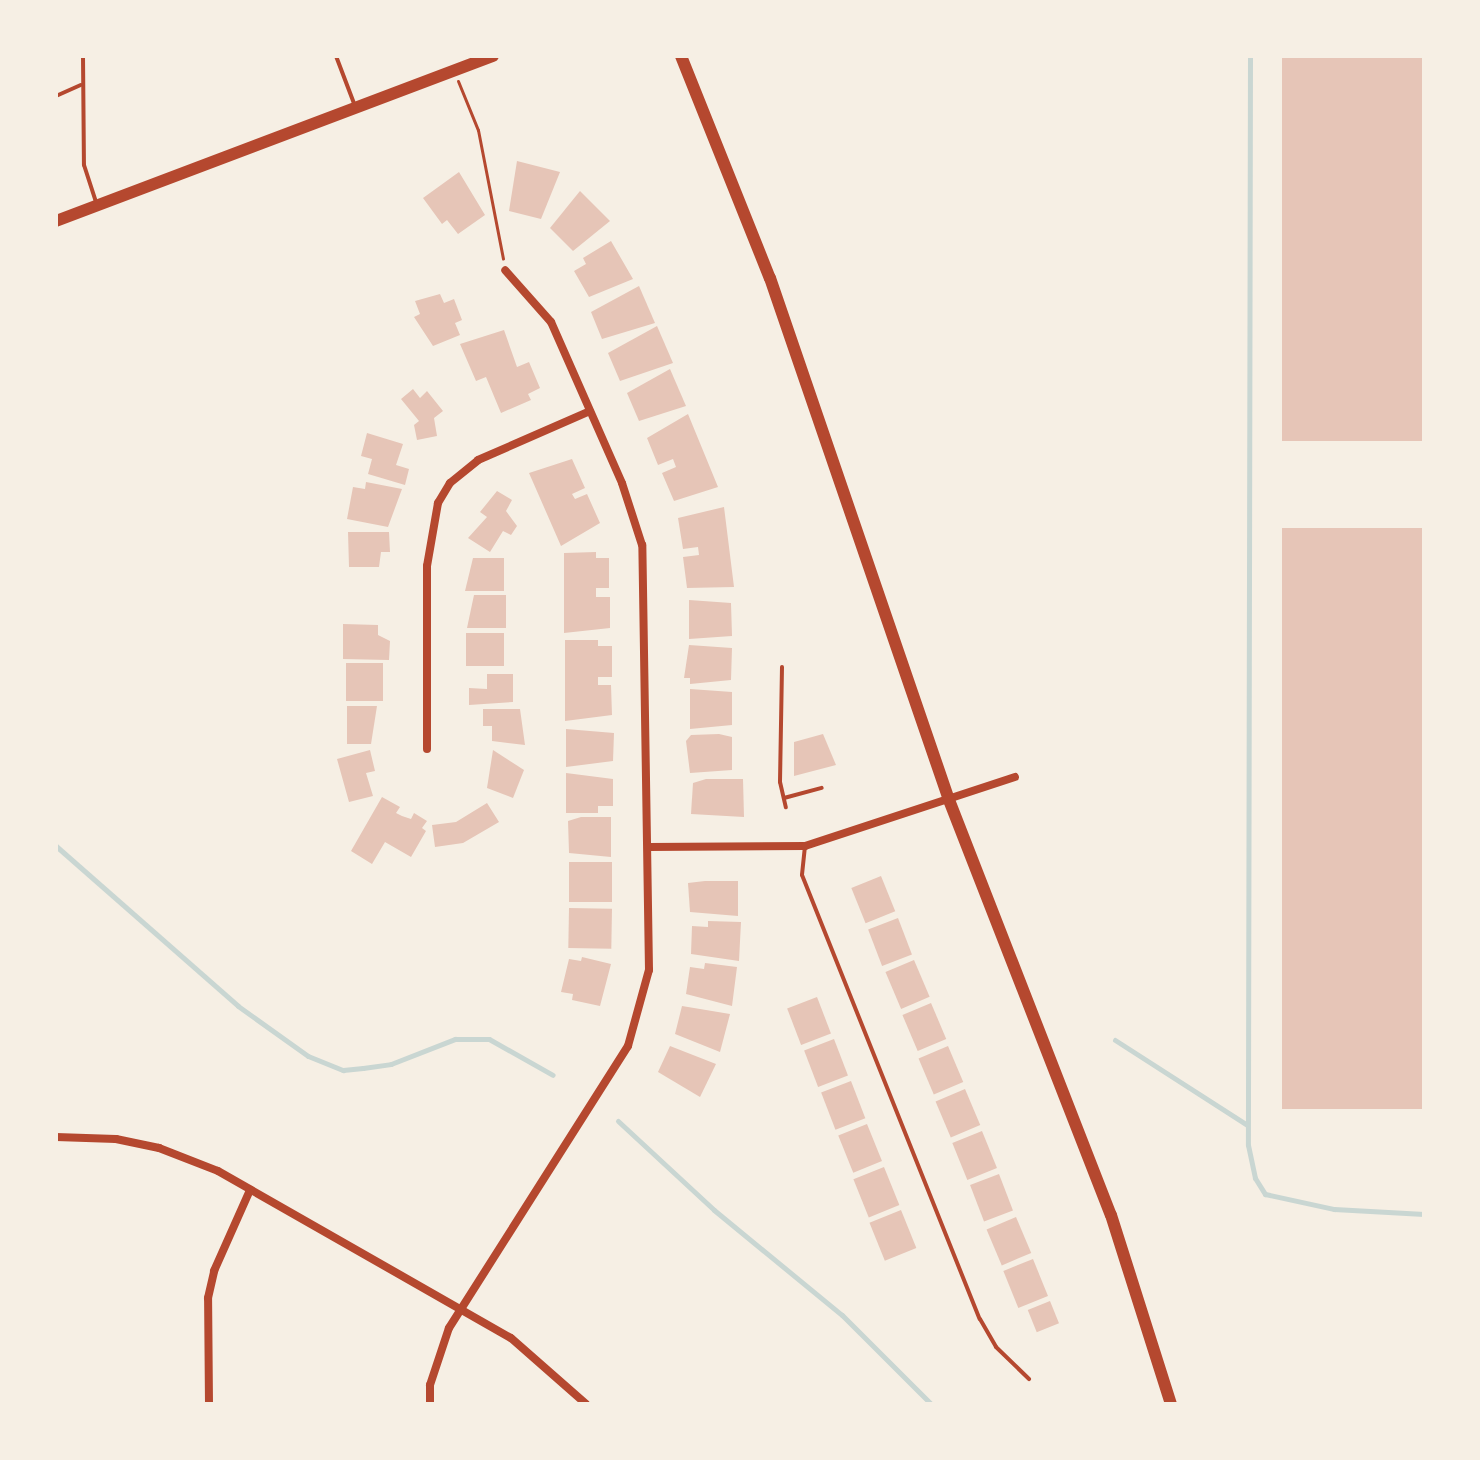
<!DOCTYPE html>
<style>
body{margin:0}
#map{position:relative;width:1480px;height:1460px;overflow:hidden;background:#f6efe4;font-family:"Open Sans",sans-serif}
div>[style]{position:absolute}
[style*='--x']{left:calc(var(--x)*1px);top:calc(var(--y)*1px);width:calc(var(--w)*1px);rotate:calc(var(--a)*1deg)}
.stream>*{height:5px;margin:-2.5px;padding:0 2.5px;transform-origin:2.5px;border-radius:2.5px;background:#c9d6d2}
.building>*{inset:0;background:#e6c5b7;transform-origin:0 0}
.path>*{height:3px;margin:-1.5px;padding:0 1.5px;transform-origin:1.5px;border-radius:1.5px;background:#b5482f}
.service>*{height:4px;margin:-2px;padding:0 2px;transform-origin:2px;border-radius:2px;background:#b5482f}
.minor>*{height:8px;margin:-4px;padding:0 4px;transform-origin:4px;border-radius:4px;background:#b5482f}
.secondary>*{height:12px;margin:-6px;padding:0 6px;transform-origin:6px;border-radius:6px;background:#b5482f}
span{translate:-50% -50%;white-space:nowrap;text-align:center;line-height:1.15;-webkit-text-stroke:6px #f6efe4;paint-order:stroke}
.frame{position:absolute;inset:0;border:58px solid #f6efe4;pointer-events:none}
</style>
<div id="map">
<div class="stream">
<div style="--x:1250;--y:56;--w:1089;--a:90.11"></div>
<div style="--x:1248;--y:1145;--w:34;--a:78"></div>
<div style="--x:1255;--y:1178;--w:19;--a:58"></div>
<div style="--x:1265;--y:1194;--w:71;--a:12.3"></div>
<div style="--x:1334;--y:1209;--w:90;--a:3.2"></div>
<div style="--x:56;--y:846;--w:242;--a:41.3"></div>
<div style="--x:238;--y:1006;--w:86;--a:35.5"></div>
<div style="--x:308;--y:1056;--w:38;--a:22"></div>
<div style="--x:343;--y:1070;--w:20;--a:-6"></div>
<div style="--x:363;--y:1068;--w:28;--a:-8"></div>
<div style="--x:391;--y:1064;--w:69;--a:-21.3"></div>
<div style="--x:455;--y:1039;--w:34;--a:0"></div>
<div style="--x:489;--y:1039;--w:73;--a:29.4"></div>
<div style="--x:1115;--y:1040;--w:156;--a:32.7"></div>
<div style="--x:618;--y:1121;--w:131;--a:42.8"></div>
<div style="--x:714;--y:1210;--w:166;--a:39.4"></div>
<div style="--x:842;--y:1315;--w:126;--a:45"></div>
</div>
<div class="building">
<div style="left:1282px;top:56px;width:142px;height:385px"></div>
<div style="clip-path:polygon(517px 161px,560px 172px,541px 219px,509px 211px)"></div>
<div style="clip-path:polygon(459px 172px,485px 215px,458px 234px,447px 220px,442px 224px,423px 198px)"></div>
<div style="clip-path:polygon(580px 191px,610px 221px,573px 251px,550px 228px)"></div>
<div style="clip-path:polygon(611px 241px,633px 279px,589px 297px,574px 271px,586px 264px,583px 258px)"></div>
<div style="clip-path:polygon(639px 286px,655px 323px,602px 339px,591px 312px)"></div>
<div style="clip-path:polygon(440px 294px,444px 303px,454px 299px,462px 320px,455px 323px,460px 335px,433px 346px,414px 317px,420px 314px,415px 301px)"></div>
<div style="clip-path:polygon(657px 326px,673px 363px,620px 381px,608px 353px)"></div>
<div style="clip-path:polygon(504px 330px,517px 367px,529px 362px,540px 388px,528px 394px,531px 400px,501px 413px,486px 377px,476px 381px,460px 344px)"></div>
<div style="clip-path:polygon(670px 369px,686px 406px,639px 421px,627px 393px)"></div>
<div style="clip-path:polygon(413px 389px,420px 398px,427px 391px,443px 411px,434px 418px,437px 436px,417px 440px,414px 425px,419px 421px,401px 399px)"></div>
<div style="clip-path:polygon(688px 414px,718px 487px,674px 501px,662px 473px,676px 467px,673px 459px,658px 465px,647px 438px)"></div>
<div style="clip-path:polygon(367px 433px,403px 444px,396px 465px,409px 469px,405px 485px,368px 474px,372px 459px,361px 456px)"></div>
<div style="clip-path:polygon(572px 459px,585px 488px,572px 494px,575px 499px,587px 494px,600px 523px,561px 546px,529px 473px)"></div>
<div style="clip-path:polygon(366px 482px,402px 489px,388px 527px,347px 519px,353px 487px,365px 489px)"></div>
<div style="clip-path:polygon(497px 491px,512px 500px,506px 511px,517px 526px,511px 535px,503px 531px,490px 552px,468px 538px,487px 517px,480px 512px)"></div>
<div style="clip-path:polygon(724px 507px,734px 587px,687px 588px,683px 557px,699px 555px,698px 547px,683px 549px,678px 518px)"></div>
<div style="left:1424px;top:528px;width:581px;height:142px;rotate:90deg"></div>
<div style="clip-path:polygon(348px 532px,389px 532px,390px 552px,381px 552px,379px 567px,349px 567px)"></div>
<div style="clip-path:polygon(596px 552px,596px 558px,609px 558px,609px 588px,596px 588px,596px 597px,610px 597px,610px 628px,564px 633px,564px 553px)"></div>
<div style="clip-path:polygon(473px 558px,504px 558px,504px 591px,465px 591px)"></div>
<div style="clip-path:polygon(474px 595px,506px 595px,506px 628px,467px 628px)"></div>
<div style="clip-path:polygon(689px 600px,731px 603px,732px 636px,689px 639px)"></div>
<div style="clip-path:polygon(343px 624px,378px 625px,378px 635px,390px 641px,389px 660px,343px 659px)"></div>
<div style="left:466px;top:633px;width:38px;height:33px"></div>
<div style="clip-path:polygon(565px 640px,598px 640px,598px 646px,612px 646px,612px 677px,598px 677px,598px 685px,611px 685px,612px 715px,565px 721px)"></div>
<div style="clip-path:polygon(689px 645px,732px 648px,731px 680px,690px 684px,690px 678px,684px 678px)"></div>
<div style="left:346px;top:663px;width:37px;height:38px"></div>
<div style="clip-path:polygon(487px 674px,513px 674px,513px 702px,469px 705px,469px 688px,487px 689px)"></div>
<div style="clip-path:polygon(690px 689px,732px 692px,732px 725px,690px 729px)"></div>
<div style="clip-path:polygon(347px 706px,377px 706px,371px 744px,347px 744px)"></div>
<div style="clip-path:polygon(483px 709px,520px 709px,525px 745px,492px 741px,492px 726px,483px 726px)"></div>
<div style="clip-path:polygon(566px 729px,614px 733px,613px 761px,566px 767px)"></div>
<div style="clip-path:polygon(719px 734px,732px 737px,732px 770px,690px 773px,686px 741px,691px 735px)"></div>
<div style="clip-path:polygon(823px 734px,836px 765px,794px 776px,794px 742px)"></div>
<div style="clip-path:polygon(370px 750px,375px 771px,366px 773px,373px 796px,349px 802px,337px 759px)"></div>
<div style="clip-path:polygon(493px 750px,524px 770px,513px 798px,487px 788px)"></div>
<div style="clip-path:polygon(566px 773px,613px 779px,613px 806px,598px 806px,598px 813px,566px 813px)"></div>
<div style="clip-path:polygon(706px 779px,743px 779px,744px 817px,691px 814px,693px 783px)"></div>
<div style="clip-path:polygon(382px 797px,400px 807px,396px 813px,402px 816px,411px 819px,414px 813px,427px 821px,422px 828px,426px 831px,411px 857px,385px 842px,372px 864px,351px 851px)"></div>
<div style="clip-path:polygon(487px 803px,499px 822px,463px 843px,435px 847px,432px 825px,456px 822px)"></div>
<div style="clip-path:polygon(581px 817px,611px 817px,611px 857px,569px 853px,568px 821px)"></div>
<div style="left:569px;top:862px;width:43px;height:40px"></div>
<div style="left:881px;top:876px;width:38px;height:32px;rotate:68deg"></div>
<div style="clip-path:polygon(705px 881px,738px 881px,738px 916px,690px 912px,688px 883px)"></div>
<div style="left:569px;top:908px;width:43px;height:40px;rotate:1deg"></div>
<div style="left:898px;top:918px;width:39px;height:32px;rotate:69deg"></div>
<div style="clip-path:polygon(708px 921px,741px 922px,739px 961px,691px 954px,692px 926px,708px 927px)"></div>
<div style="clip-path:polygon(582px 957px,611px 964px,600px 1006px,572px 1000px,573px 994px,561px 992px,569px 959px,581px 961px)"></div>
<div style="left:914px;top:960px;width:40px;height:31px;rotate:67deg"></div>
<div style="clip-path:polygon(705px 963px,737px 967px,732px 1006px,686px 994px,690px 967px,704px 969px)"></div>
<div style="left:817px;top:997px;width:39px;height:32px;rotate:69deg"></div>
<div style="left:931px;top:1003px;width:39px;height:31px;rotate:67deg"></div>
<div style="clip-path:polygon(682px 1006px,730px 1014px,720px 1052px,675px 1034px)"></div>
<div style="left:834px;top:1039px;width:39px;height:32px;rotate:69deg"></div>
<div style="clip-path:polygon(670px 1046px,716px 1064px,700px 1097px,658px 1072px)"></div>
<div style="left:948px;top:1046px;width:39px;height:32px;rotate:67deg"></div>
<div style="left:851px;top:1081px;width:40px;height:32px;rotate:69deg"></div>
<div style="left:965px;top:1089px;width:39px;height:32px;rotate:67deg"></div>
<div style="left:867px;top:1124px;width:40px;height:31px;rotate:68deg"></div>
<div style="left:982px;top:1131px;width:40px;height:32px;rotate:68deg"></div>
<div style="left:884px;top:1167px;width:41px;height:33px;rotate:68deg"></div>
<div style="left:999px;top:1174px;width:39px;height:31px;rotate:69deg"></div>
<div style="left:901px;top:1210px;width:41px;height:34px;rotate:68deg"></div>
<div style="left:1016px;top:1217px;width:39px;height:32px;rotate:67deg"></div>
<div style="left:1033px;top:1259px;width:40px;height:32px;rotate:68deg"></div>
<div style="left:1050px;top:1301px;width:24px;height:24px;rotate:68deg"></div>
</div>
<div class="path">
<div style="--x:458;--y:81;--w:53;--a:67.8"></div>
<div style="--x:478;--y:130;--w:131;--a:79"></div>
</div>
<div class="service">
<div style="--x:83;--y:56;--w:109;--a:89.5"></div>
<div style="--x:84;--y:165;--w:40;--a:72"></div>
<div style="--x:336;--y:56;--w:53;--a:69.2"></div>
<div style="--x:56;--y:96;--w:27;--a:-24"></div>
<div style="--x:782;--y:667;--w:115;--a:91"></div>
<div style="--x:780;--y:782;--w:26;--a:77"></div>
<div style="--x:784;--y:798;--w:39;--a:-15"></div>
<div style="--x:805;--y:846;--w:29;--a:96"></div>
<div style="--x:802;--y:875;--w:478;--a:68.2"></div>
<div style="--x:980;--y:1319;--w:32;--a:60"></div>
<div style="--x:996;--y:1347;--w:46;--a:44.1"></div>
</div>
<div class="minor">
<div style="--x:427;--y:749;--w:183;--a:-90"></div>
<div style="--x:427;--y:566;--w:64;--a:-80.1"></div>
<div style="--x:438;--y:503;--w:23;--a:-59"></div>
<div style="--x:450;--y:483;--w:36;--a:-39"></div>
<div style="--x:478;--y:460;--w:122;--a:-23.6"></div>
<div style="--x:649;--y:847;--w:156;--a:-0.4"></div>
<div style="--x:805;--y:846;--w:221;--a:-18.2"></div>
<div style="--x:56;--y:1137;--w:60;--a:1.9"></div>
<div style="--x:116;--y:1139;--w:44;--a:11.8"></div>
<div style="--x:159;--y:1148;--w:63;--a:21.3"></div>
<div style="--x:218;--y:1171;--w:337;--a:29.7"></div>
<div style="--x:511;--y:1338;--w:100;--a:41.3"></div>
<div style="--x:209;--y:1404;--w:106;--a:-90.5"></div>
<div style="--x:208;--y:1298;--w:28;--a:-77"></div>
<div style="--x:214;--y:1271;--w:89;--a:-66"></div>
<div style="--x:430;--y:1404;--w:19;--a:-90"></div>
<div style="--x:430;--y:1385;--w:60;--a:-71.6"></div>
<div style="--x:449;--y:1328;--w:334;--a:-57.6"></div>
<div style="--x:628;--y:1046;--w:79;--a:-74.6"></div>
<div style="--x:649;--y:970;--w:425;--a:-90.9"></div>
<div style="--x:642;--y:545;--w:65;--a:-107.9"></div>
<div style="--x:622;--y:483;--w:176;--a:-113.8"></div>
<div style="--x:551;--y:322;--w:69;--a:-131.5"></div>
</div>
<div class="secondary">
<div style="--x:681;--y:56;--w:239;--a:68.2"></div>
<div style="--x:770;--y:278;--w:552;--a:71.07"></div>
<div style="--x:949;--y:800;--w:445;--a:68.7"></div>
<div style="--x:1111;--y:1215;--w:198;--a:72.4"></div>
<div style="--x:56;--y:221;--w:467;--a:-20.7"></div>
</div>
<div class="frame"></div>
</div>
